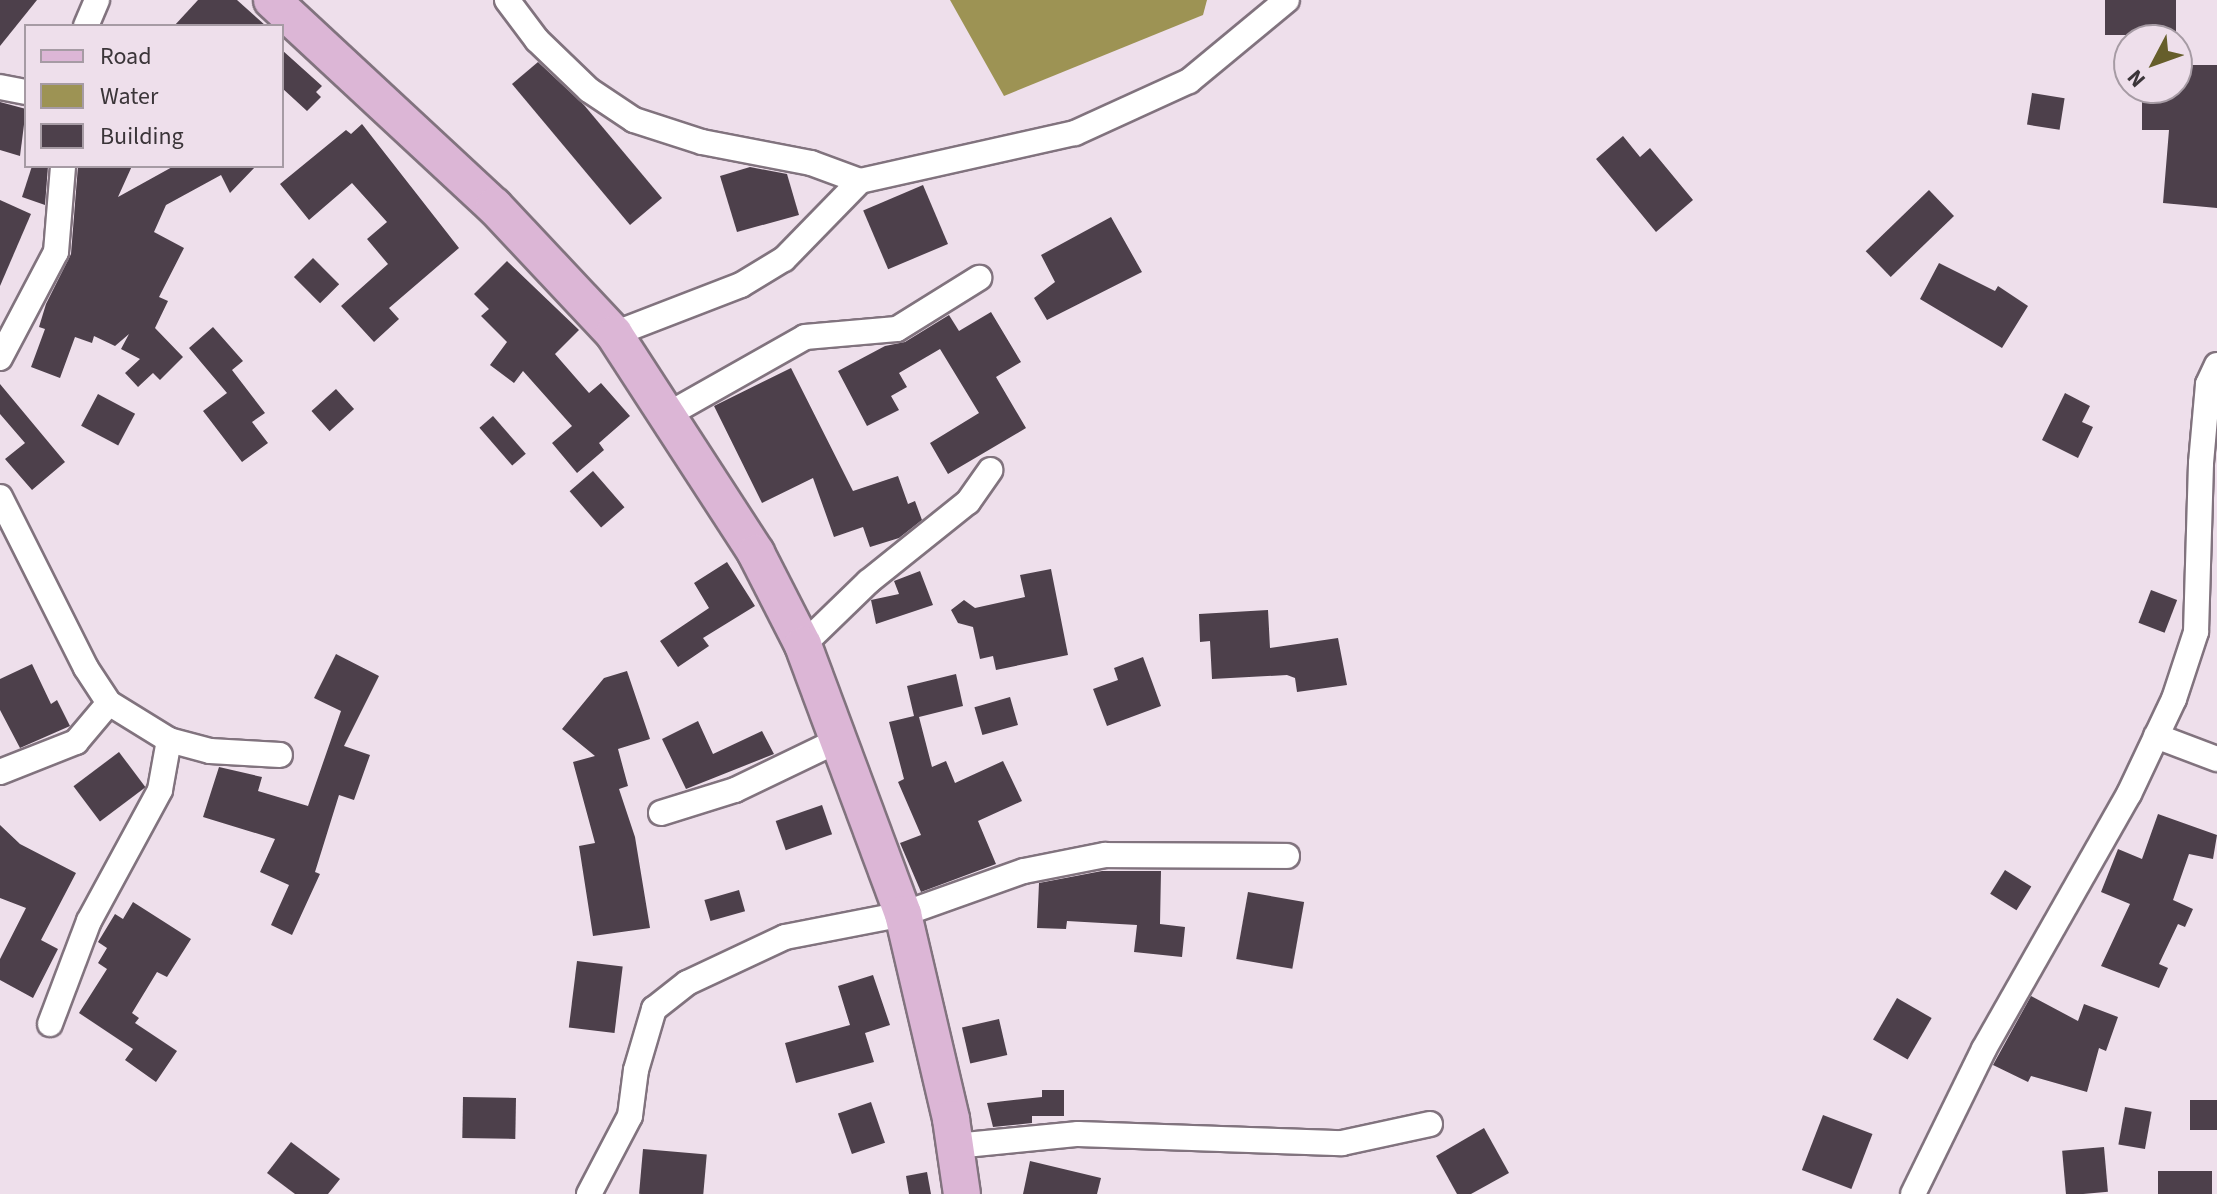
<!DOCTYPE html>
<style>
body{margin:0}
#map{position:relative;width:2217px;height:1194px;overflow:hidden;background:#eedfeb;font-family:"Source Sans 3",sans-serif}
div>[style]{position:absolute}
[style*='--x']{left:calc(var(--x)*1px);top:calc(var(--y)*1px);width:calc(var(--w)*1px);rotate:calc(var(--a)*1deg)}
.water>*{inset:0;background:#9d9354}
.building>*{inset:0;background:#4d404b;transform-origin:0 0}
.roads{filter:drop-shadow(2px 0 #81737e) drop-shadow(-2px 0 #81737e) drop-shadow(0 2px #81737e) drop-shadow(0 -2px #81737e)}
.minor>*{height:24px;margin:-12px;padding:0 12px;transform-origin:12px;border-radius:12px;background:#fff}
.primary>*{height:36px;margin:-18px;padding:0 18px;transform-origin:18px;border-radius:18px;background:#dcb6d6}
span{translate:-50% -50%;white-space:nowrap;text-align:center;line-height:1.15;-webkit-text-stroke:8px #eedfeb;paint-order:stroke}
.legend{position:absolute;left:24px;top:24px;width:260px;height:144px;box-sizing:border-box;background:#eedfeb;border:2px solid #a69ba4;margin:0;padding:10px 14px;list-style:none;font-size:24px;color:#3b3539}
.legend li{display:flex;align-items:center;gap:16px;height:40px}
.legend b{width:40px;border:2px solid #a69ba4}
.north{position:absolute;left:2113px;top:24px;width:80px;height:80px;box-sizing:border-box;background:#eedfeb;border:2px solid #a69ba4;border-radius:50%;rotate:229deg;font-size:22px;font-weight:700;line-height:32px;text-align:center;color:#3b3539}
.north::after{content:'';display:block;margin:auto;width:28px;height:36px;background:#665e2b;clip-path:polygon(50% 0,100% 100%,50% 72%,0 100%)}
</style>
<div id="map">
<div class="water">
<div style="clip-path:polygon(950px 0,1207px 0,1203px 15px,1004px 96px)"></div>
</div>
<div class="building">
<div style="clip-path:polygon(0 0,37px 0,0 46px)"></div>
<div style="clip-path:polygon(198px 0,237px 0,266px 26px,174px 26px)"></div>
<div style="left:2105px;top:0;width:71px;height:35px"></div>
<div style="clip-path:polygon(282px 50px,322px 86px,316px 92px,321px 97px,307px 111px,282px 88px)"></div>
<div style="clip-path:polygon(538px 62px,584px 105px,662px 198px,630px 225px,512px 84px)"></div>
<div style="clip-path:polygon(2177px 65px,2217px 65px,2217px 208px,2163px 203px,2169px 130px,2142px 130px,2142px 88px,2177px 88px)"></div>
<div style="left:2032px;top:93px;width:33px;height:32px;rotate:9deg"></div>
<div style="clip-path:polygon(0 102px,26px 109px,20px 156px,0 150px)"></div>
<div style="clip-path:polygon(362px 124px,459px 248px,389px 308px,399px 319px,374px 342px,341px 306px,388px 264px,367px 239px,387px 222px,352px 183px,309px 220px,280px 184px,346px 130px,351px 134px)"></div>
<div style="clip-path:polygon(1623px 136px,1640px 157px,1650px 148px,1693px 200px,1656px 232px,1596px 159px)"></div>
<div style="clip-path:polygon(32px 166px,48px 166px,45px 205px,22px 197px)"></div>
<div style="clip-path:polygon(78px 166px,132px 166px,118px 197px,174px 166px,256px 166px,230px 193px,221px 175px,166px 205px,154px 232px,184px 248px,159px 297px,168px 301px,155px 328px,183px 357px,160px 380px,153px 373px,138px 387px,125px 373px,140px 359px,121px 349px,129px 334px,115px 346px,94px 336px,92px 343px,75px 337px,60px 378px,31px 367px,45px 329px,39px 327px,46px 304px,71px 254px)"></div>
<div style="clip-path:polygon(750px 167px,787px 174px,799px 215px,737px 232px,720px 176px)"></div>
<div style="left:923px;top:185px;width:64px;height:65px;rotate:67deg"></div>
<div style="left:1929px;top:190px;width:36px;height:88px;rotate:46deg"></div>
<div style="clip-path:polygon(0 200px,31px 214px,0 286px)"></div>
<div style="clip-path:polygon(1111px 217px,1142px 272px,1047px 320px,1034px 298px,1055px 282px,1041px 255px)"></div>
<div style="left:313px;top:258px;width:37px;height:27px;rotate:45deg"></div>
<div style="clip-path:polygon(507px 261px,579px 330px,555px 354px,589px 393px,601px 383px,630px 416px,599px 443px,604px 450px,577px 473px,552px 443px,572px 426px,523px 371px,514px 383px,490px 365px,507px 342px,481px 316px,489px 309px,474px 294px)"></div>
<div style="clip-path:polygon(1939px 263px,1995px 291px,1998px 286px,2028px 306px,2002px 348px,1920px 299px)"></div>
<div style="clip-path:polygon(991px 312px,1021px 362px,996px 377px,1026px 428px,948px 474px,930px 443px,979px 413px,940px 349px,899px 373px,907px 387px,891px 396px,899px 410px,867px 426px,838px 371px,885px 346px,905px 342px,949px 315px,959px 331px)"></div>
<div style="clip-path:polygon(213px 327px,243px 361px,232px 370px,265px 413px,252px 422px,268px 443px,242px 462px,203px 411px,227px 393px,189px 348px)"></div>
<div style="clip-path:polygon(791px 368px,853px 491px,898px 476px,908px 504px,915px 501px,922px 520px,899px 538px,870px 547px,863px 527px,834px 537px,813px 478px,762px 503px,714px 406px)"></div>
<div style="clip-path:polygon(0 384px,65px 462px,32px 490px,5px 459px,25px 443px,0 414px)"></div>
<div style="left:336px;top:389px;width:27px;height:33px;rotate:48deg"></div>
<div style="clip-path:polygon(2065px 393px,2090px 406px,2082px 422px,2093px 427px,2078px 458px,2042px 440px)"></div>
<div style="left:98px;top:394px;width:42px;height:36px;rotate:28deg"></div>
<div style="left:493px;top:416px;width:50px;height:18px;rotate:49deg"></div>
<div style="left:593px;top:471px;width:48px;height:31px;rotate:49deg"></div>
<div style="clip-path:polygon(727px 562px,755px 606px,703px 638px,709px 646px,678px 667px,660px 641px,709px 608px,694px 583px)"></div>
<div style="clip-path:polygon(1051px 569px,1068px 655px,996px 670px,993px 656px,980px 659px,973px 627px,958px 623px,951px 610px,964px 600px,975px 608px,1025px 597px,1020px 575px)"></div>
<div style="clip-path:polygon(920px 571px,933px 605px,876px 624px,871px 600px,899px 594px,894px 581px)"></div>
<div style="left:2151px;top:590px;width:28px;height:35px;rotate:21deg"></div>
<div style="clip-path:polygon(1268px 610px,1270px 648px,1338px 638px,1347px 685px,1297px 692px,1295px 678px,1287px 675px,1212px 679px,1210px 641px,1200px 642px,1199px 614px)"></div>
<div style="clip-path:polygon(336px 654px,379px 676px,344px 746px,370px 755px,354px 800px,339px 795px,315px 872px,320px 874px,292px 935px,271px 925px,289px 885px,260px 872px,275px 839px,203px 817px,219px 767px,262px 777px,258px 791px,308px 806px,341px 711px,314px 698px)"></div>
<div style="clip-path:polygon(1143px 657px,1161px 706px,1107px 726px,1093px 689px,1118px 680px,1114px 668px)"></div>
<div style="clip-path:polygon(32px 664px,51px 704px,57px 700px,70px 726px,20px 748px,0 710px,0 679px)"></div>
<div style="clip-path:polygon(627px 671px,650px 739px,618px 749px,628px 786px,619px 789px,635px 837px,650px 928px,593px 936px,579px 846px,595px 843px,573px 762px,595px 756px,562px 729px,604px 678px)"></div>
<div style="clip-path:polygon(956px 674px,963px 706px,919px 717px,932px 767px,946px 761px,955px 783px,1003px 761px,1022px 801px,978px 821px,996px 864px,921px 892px,900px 843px,921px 835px,898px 782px,904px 779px,889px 722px,914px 716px,907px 686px)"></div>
<div style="left:1010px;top:697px;width:29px;height:37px;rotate:74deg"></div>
<div style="clip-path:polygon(698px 721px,713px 754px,762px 731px,774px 754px,686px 789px,662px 739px)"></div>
<div style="left:119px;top:752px;width:44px;height:57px;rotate:53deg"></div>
<div style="left:822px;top:805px;width:31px;height:49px;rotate:71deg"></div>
<div style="clip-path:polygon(2158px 814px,2217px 835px,2213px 859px,2189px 854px,2173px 900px,2193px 909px,2185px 927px,2178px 924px,2159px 964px,2168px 968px,2159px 988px,2101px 966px,2130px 904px,2101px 892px,2118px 849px,2142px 859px)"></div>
<div style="clip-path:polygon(0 825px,20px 844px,76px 873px,41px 940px,58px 949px,33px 998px,0 980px,0 959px,26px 908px,0 898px)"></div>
<div style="left:2005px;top:870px;width:31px;height:28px;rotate:32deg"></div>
<div style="clip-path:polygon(1102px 871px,1161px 871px,1160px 924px,1185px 927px,1182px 957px,1134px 952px,1137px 925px,1067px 921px,1066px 929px,1037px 928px,1039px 883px)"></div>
<div style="left:739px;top:890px;width:22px;height:36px;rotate:74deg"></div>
<div style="left:1248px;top:892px;width:57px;height:68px;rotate:10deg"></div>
<div style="clip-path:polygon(133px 902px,191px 939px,167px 977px,157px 972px,132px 1013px,139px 1018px,135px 1023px,177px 1051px,156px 1082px,125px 1060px,133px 1049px,79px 1013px,107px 969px,98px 963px,107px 948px,98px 942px,115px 914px,123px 919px)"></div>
<div style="left:577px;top:961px;width:46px;height:67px;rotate:7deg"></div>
<div style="clip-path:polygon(873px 975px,890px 1025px,865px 1033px,874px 1062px,796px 1083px,785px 1043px,850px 1025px,838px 986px)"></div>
<div style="clip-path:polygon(2031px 996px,2078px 1021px,2084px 1004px,2118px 1017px,2106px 1051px,2099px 1048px,2087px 1092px,2031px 1076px,2028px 1082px,1993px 1065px)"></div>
<div style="left:1897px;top:998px;width:40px;height:48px;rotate:30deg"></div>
<div style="left:999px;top:1019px;width:37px;height:38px;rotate:77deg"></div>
<div style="clip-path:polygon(1042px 1090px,1064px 1090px,1064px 1116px,1032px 1116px,1032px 1123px,993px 1127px,987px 1103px,1042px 1097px)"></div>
<div style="left:463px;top:1097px;width:53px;height:41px;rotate:1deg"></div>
<div style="left:2217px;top:1100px;width:30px;height:27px;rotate:90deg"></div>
<div style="left:871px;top:1102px;width:43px;height:35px;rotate:71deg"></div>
<div style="left:2125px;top:1107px;width:27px;height:38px;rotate:10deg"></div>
<div style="left:1823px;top:1115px;width:53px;height:59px;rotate:21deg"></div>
<div style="clip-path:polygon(1484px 1128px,1509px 1173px,1471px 1194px,1457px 1194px,1436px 1156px)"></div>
<div style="clip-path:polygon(291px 1142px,340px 1179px,328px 1194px,295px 1194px,267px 1173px)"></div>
<div style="left:2104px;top:1147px;width:45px;height:42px;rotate:85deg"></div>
<div style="left:643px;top:1149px;width:64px;height:45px;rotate:5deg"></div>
<div style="clip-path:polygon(1030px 1161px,1101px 1178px,1097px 1194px,1023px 1194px)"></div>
<div style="left:2212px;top:1171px;width:23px;height:54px;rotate:90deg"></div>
<div style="clip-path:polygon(927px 1172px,931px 1194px,909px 1194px,906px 1176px)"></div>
</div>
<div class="roads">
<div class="minor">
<div style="--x:507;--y:0;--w:50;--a:53.1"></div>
<div style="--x:537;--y:40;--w:72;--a:43.9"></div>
<div style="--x:589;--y:90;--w:54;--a:33.7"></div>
<div style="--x:634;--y:120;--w:71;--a:17.9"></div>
<div style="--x:702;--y:142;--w:111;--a:10.9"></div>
<div style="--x:811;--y:163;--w:52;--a:20.2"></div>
<div style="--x:86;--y:26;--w:28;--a:-67"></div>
<div style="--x:0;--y:87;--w:26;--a:11"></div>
<div style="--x:614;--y:334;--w:136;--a:-21.1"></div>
<div style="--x:741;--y:285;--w:50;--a:-31.2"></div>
<div style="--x:784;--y:259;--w:109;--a:-45.7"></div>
<div style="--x:860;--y:181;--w:220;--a:-12.6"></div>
<div style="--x:1075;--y:133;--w:125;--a:-24.5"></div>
<div style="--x:1189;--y:81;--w:127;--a:-39.6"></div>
<div style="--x:0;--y:358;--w:120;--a:-62.2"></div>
<div style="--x:56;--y:252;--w:86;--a:-85.3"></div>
<div style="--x:669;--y:414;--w:156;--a:-29.5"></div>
<div style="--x:805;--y:337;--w:92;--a:-5"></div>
<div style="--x:897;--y:329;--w:97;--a:-31.9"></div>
<div style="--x:0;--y:497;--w:191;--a:63.3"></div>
<div style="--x:86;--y:668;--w:42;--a:56.7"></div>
<div style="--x:109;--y:703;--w:70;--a:31.7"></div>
<div style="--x:169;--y:740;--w:42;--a:15"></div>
<div style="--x:210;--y:751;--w:70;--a:3.3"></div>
<div style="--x:803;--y:645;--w:91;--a:-44.1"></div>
<div style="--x:868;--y:582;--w:128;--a:-38.7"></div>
<div style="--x:968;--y:502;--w:39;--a:-55"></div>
<div style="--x:2156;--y:736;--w:65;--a:20.7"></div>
<div style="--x:0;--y:772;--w:82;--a:-21.5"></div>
<div style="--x:76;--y:742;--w:51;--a:-49.8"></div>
<div style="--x:661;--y:813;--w:77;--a:-17.3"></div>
<div style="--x:735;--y:790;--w:115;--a:-25.7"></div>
<div style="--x:50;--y:1024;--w:110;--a:-69.3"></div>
<div style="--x:89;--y:921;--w:149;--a:-61.5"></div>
<div style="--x:160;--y:790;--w:51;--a:-79.8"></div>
<div style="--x:955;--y:1146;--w:124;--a:-5.6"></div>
<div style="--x:1078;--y:1134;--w:264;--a:2"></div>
<div style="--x:1342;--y:1143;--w:90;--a:-12.2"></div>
<div style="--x:589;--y:1194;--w:88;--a:-62.3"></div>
<div style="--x:630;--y:1116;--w:46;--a:-82.6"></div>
<div style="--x:636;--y:1070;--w:64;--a:-73.6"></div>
<div style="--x:654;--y:1009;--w:42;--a:-38.2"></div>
<div style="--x:687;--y:983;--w:108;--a:-25.1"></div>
<div style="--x:785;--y:937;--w:120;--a:-11"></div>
<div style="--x:903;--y:914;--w:128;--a:-19.6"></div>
<div style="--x:1024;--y:871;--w:83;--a:-11.2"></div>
<div style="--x:1105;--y:855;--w:182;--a:0.3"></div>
<div style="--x:1913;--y:1194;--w:161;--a:-63.9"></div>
<div style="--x:1984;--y:1049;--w:293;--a:-60.4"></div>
<div style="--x:2129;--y:794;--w:105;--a:-64.7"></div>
<div style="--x:2174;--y:699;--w:71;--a:-71.8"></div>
<div style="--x:2196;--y:632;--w:169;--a:-88.3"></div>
<div style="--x:2201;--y:463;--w:79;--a:-84.9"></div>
<div style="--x:2208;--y:384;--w:21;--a:-65"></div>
</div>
<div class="primary">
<div style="--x:272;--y:0;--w:303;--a:42.9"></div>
<div style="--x:494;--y:206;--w:175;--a:46.8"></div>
<div style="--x:614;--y:334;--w:261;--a:57"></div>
<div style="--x:756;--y:553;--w:103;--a:62.9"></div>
<div style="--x:803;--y:645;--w:287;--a:69.6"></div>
<div style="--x:903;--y:914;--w:211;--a:76.8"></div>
<div style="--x:951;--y:1119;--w:76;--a:81.7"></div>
</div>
</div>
<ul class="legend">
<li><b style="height:10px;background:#dcb6d6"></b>Road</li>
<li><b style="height:22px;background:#9d9354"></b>Water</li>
<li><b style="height:22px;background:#4d404b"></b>Building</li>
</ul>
<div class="north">N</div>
</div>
